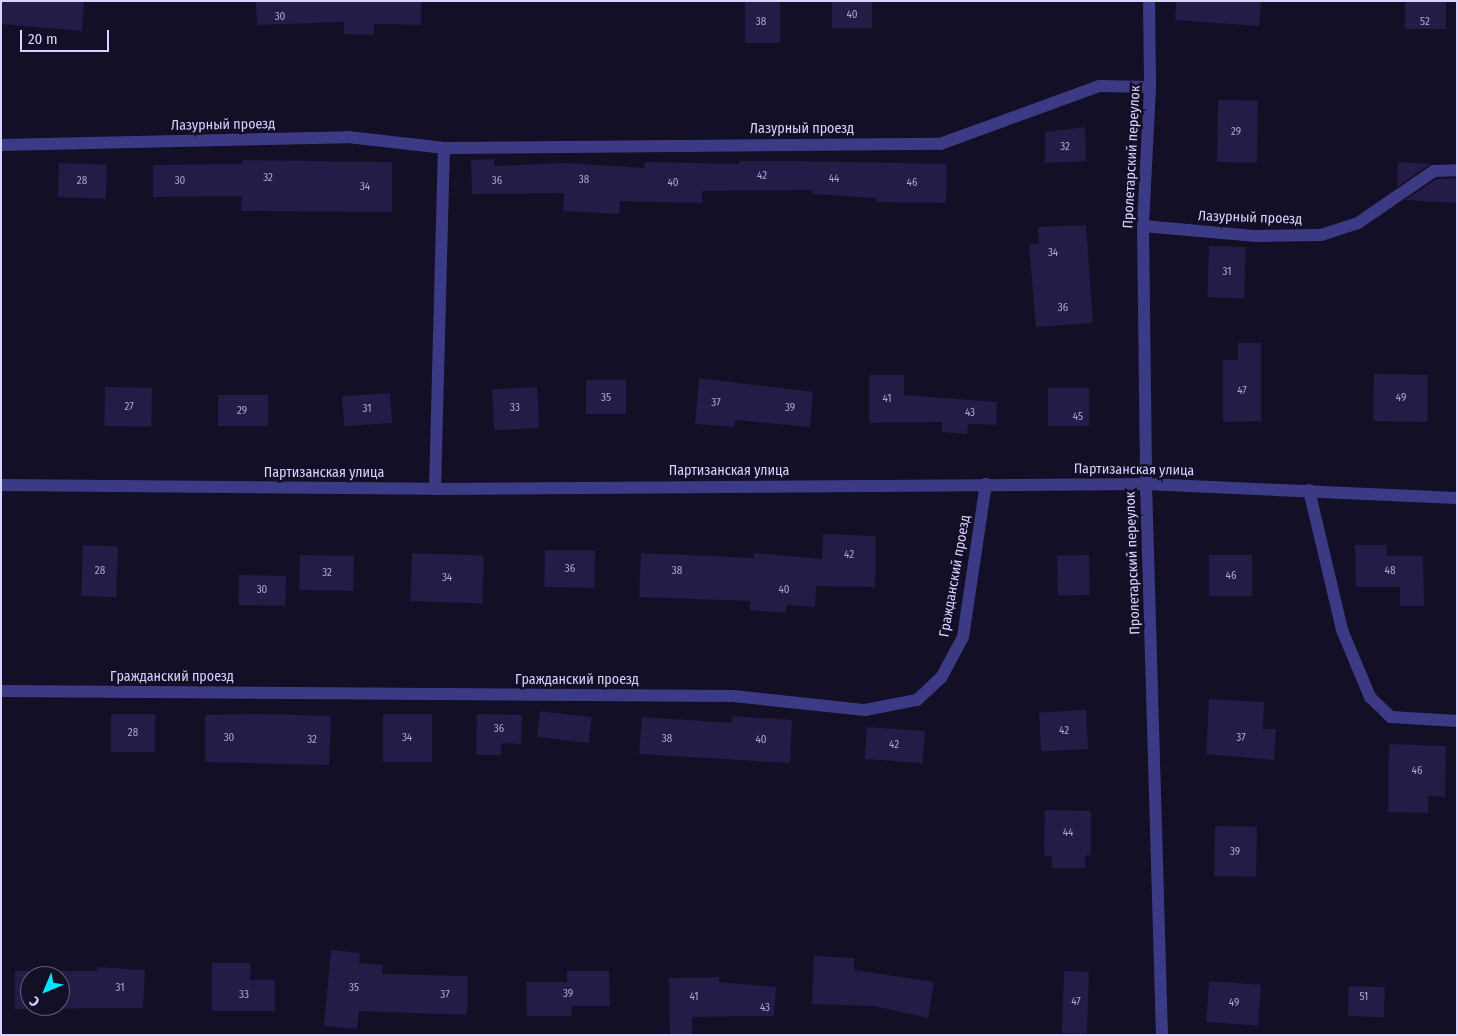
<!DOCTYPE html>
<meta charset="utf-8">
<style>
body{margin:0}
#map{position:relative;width:1458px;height:1036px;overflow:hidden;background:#130f26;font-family:"Fira Sans Condensed",sans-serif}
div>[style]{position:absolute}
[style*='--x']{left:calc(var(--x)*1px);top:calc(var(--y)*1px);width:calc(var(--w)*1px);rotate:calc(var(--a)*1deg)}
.building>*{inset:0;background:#241b47;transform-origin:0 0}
.minor>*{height:12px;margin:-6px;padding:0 6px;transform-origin:6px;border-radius:6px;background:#3d3a85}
span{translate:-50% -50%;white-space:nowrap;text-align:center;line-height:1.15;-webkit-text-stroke:5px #130f26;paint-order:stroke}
.number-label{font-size:11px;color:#aca6d1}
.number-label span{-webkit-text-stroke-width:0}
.street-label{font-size:14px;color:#d9d4ff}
.frame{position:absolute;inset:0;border:2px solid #d9d4ff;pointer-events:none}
.north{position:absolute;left:20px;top:966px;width:50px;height:50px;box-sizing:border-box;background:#130f26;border:1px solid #625e7d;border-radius:50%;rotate:225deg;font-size:14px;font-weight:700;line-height:20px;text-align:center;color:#d9d4ff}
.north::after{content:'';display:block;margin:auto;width:18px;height:22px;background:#00e5ff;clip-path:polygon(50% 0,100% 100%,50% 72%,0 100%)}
.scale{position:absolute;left:20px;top:30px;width:89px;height:22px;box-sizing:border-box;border:2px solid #d9d4ff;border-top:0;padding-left:6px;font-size:15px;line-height:18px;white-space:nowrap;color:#d9d4ff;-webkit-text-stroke:4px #130f26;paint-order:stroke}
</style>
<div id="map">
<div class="building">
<div style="clip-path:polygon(1px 1px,84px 1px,82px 31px,1px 24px)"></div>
<div style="clip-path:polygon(256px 1px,421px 1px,421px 25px,374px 24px,374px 35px,344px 34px,344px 22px,257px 25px)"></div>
<div style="left:745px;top:1px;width:35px;height:42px"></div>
<div style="left:832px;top:1px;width:40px;height:27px"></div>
<div style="clip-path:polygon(1176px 1px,1261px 1px,1259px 26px,1175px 20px)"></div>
<div style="left:1405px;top:1px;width:41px;height:28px"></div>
<div style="left:1218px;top:100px;width:40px;height:62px;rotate:1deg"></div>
<div style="clip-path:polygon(1085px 127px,1086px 161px,1045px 163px,1045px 132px)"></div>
<div style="clip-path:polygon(494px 159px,494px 166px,565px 163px,645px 168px,645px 162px,739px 164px,739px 161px,803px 161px,947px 164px,946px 203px,876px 202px,876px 198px,812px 194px,812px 190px,702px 191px,702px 203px,620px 201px,619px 214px,563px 211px,564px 193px,472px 194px,471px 160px)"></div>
<div style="clip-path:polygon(243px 160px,392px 162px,392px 212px,241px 211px,242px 196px,153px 197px,153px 165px,243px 164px)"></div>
<div style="clip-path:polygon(1398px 162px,1430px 164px,1397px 187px)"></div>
<div style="left:59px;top:163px;width:48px;height:34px;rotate:2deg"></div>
<div style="clip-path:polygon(1457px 178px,1457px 203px,1405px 200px,1437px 179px)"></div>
<div style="clip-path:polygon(1086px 225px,1093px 323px,1036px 327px,1029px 244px,1039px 244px,1038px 227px)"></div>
<div style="left:1209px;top:246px;width:37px;height:51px;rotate:2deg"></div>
<div style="clip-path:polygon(1238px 343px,1261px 343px,1261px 421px,1223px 422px,1223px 360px,1238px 360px)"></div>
<div style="left:1374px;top:374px;width:54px;height:47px;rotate:1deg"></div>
<div style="clip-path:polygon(869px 375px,904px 375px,904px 395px,997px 402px,996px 425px,968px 424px,967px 434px,942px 432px,942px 422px,869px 423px)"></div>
<div style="clip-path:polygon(699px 378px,813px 392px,810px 427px,735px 420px,734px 427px,695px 424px)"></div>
<div style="left:626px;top:380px;width:34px;height:40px;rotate:90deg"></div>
<div style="left:105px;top:387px;width:47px;height:39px;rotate:1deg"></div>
<div style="left:537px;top:387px;width:41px;height:45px;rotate:87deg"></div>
<div style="left:1048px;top:388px;width:41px;height:38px"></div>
<div style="left:390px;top:393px;width:30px;height:48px;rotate:86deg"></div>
<div style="left:218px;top:395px;width:50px;height:31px"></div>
<div style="clip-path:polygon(823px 534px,876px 536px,875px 587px,816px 586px,815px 607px,787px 605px,786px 613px,750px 610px,750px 601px,639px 597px,641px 553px,754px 558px,754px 553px,822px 559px)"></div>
<div style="left:83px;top:545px;width:35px;height:51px;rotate:2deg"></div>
<div style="clip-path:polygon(1355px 545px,1387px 545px,1387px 556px,1423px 556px,1424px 606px,1400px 606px,1400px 587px,1356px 587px)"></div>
<div style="left:545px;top:550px;width:50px;height:37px;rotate:1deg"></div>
<div style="left:412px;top:553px;width:72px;height:48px;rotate:2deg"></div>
<div style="left:300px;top:555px;width:54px;height:35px;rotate:1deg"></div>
<div style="left:1089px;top:555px;width:40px;height:32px;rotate:89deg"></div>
<div style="left:1209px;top:555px;width:43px;height:41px"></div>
<div style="left:239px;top:575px;width:47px;height:30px;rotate:1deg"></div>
<div style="clip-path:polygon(1209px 699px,1264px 702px,1263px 729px,1276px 729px,1274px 760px,1206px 754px)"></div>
<div style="left:1086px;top:710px;width:39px;height:47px;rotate:87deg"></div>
<div style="left:540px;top:711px;width:52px;height:26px;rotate:7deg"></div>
<div style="left:155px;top:714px;width:38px;height:44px;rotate:90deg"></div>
<div style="clip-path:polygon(262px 714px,331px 716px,329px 765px,205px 762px,205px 715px)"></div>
<div style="left:383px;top:714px;width:49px;height:48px"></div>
<div style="clip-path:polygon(477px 714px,522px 715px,521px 744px,501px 743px,501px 755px,476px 755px)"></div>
<div style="clip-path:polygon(732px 716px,792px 720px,790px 763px,639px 754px,642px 717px,732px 723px)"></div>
<div style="left:867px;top:727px;width:58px;height:32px;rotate:4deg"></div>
<div style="clip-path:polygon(1389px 744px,1446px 746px,1445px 797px,1428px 796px,1428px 813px,1388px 812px)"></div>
<div style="clip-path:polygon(1045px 810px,1091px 811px,1091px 855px,1085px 855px,1085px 868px,1052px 868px,1052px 856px,1044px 856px)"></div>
<div style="left:1215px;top:826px;width:42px;height:50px;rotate:1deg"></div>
<div style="clip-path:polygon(331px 950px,360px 953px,359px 963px,383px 965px,382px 974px,468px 976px,467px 1015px,359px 1011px,357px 1029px,324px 1026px)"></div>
<div style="clip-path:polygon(814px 956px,854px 958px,854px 970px,934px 982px,928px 1018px,873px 1006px,812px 1004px)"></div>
<div style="clip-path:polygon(212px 963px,251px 963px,250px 980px,275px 980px,275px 1011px,212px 1011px)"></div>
<div style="clip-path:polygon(evenodd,97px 967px,145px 970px,143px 1008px,15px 1009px,15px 971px,97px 971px,97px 967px,30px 976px,60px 976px,60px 1006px,30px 1006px,30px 976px)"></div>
<div style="clip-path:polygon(567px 971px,609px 971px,610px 1006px,571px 1006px,572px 1016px,527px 1016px,526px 982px,567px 982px)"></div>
<div style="left:1064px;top:971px;width:25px;height:62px;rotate:2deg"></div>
<div style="clip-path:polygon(719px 977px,719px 982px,776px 987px,774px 1016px,692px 1017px,692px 1035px,670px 1035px,669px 978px)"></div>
<div style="left:1209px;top:981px;width:52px;height:41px;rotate:4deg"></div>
<div style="left:1349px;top:986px;width:36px;height:30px;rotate:2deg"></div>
</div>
<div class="minor">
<div style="--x:1149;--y:1;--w:86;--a:89.3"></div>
<div style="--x:1150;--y:87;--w:139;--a:92.9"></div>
<div style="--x:1143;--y:226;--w:258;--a:89.3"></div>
<div style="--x:1146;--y:484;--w:551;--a:88.34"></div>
<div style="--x:1;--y:145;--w:347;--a:-1.3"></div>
<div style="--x:348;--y:137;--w:97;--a:6.5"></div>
<div style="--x:444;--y:148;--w:496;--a:-0.5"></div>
<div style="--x:940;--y:144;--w:169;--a:-20"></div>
<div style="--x:1099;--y:86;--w:51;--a:1.1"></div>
<div style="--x:1143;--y:226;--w:111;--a:5.1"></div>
<div style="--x:1254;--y:236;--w:67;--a:-0.9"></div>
<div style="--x:1321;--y:235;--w:39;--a:-18"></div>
<div style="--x:1358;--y:223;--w:92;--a:-34.4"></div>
<div style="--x:1434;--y:171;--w:23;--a:-2"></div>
<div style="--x:1;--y:485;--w:434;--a:0.5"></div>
<div style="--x:435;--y:489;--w:711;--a:-0.4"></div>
<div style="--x:1146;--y:484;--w:311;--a:2.6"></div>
<div style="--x:435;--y:489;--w:341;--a:-88.5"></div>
<div style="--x:1309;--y:490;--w:144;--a:76.7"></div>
<div style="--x:1342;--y:630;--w:73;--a:67.3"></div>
<div style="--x:1370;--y:697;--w:29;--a:44"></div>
<div style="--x:1391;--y:717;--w:66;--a:3.5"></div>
<div style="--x:1;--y:691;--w:732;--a:0.39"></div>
<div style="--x:733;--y:696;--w:133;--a:6.1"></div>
<div style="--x:865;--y:710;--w:53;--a:-10.9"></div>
<div style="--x:917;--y:700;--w:33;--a:-43"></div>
<div style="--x:941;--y:678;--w:47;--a:-61.8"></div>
<div style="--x:963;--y:637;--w:155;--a:-81.5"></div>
</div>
<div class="number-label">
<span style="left:852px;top:15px">40</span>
<span style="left:280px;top:17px">30</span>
<span style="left:761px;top:22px">38</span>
<span style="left:1425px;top:22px">52</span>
<span style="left:1236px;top:132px">29</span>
<span style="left:1065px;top:147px">32</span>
<span style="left:762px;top:176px">42</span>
<span style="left:268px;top:178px">32</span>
<span style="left:834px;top:179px">44</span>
<span style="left:584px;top:180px">38</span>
<span style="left:82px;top:181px">28</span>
<span style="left:180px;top:181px">30</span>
<span style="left:497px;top:181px">36</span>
<span style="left:673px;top:183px">40</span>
<span style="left:912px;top:183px">46</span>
<span style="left:365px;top:187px">34</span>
<span style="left:1053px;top:253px">34</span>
<span style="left:1227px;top:272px">31</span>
<span style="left:1063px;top:308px">36</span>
<span style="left:1242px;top:391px">47</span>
<span style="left:606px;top:398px">35</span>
<span style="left:1401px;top:398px">49</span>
<span style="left:887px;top:399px">41</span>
<span style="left:716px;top:403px">37</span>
<span style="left:129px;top:407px">27</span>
<span style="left:515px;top:408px">33</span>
<span style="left:790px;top:408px">39</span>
<span style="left:367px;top:409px">31</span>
<span style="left:242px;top:411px">29</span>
<span style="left:970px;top:413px">43</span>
<span style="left:1078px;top:417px">45</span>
<span style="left:849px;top:555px">42</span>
<span style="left:570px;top:569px">36</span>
<span style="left:100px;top:571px">28</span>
<span style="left:677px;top:571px">38</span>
<span style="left:1390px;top:571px">48</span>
<span style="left:327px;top:573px">32</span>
<span style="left:1231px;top:576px">46</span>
<span style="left:447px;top:578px">34</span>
<span style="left:262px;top:590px">30</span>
<span style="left:784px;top:590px">40</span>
<span style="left:499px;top:729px">36</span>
<span style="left:1064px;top:731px">42</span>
<span style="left:133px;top:733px">28</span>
<span style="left:229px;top:738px">30</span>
<span style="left:407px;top:738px">34</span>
<span style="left:1241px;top:738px">37</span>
<span style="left:667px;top:739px">38</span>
<span style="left:312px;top:740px">32</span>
<span style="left:761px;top:740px">40</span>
<span style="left:894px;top:745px">42</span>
<span style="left:1417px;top:771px">46</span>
<span style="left:1068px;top:833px">44</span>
<span style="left:1235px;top:852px">39</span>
<span style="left:120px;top:988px">31</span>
<span style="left:354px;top:988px">35</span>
<span style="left:568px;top:994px">39</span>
<span style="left:244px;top:995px">33</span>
<span style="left:445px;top:995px">37</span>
<span style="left:694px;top:997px">41</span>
<span style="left:1364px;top:997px">51</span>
<span style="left:1076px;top:1002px">47</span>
<span style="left:1234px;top:1003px">49</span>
<span style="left:765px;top:1008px">43</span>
</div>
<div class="street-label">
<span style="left:223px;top:125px;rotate:-1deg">Лазурный проезд</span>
<span style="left:802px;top:129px">Лазурный проезд</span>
<span style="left:1132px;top:157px;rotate:-87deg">Пролетарский переулок</span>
<span style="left:1250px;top:218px;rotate:2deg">Лазурный проезд</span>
<span style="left:1134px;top:470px;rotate:1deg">Партизанская улица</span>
<span style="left:729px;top:471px">Партизанская улица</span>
<span style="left:324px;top:473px">Партизанская улица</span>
<span style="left:1133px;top:563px;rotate:-92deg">Пролетарский переулок</span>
<span style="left:955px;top:576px;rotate:-80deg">Гражданский проезд</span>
<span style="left:172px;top:677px">Гражданский проезд</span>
<span style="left:577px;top:680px">Гражданский проезд</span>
</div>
<div class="frame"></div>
<div class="north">С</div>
<div class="scale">20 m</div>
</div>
